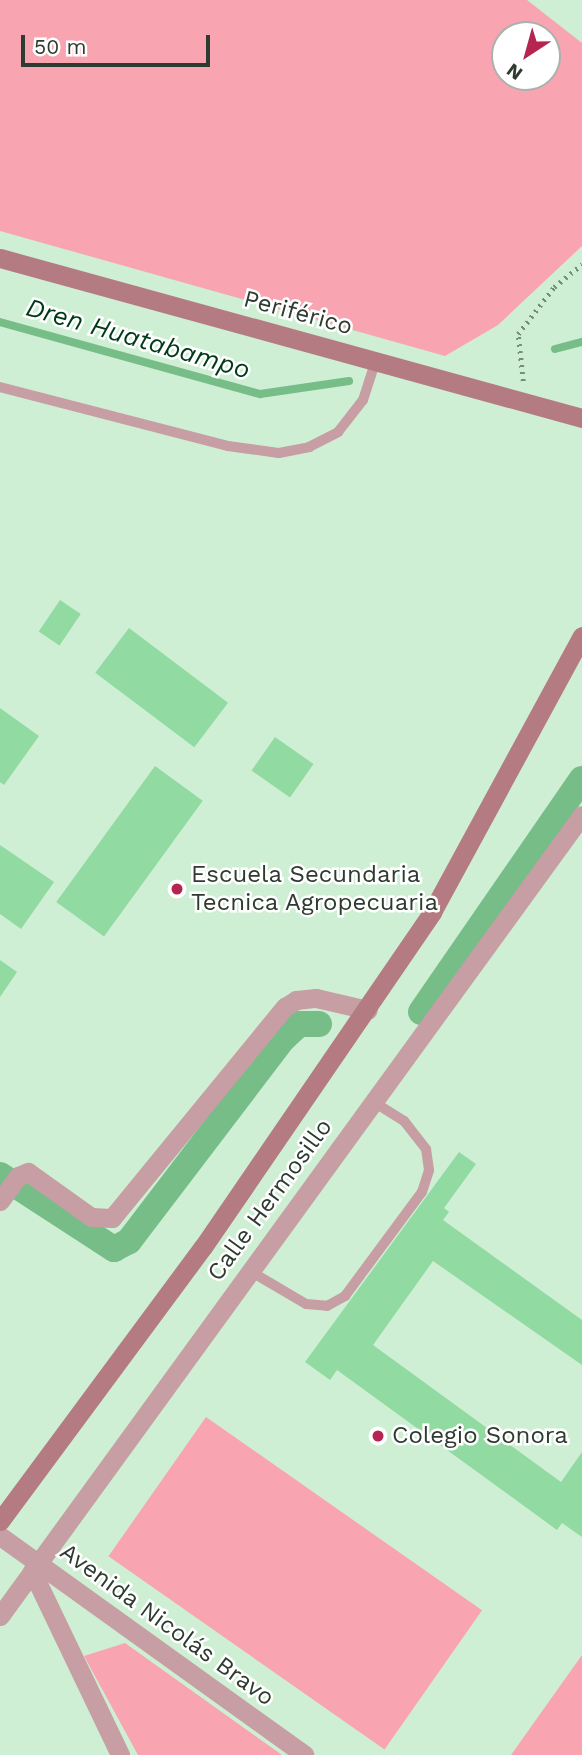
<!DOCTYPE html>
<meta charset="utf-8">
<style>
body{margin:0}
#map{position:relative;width:582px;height:1755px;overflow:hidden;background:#ceefd4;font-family:"Work Sans",sans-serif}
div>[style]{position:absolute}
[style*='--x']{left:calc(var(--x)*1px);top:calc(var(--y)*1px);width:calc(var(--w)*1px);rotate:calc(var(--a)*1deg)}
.green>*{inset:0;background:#f9a4b1;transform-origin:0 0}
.stream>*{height:8px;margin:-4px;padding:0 4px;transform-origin:4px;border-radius:4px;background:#76bd88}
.canal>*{height:26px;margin:-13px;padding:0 13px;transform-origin:13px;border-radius:13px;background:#76bd88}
.building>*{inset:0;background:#91daa2;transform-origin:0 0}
.path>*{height:4.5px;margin-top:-2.25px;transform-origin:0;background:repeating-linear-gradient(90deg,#778d7a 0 2px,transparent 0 7px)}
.service>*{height:10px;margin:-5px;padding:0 5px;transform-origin:5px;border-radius:5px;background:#c69ea3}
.minor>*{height:19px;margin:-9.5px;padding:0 9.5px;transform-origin:9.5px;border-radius:9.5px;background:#c69ea3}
.secondary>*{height:19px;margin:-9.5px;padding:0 9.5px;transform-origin:9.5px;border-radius:9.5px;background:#b47b83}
.dots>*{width:19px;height:19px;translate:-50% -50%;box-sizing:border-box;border:4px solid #fff;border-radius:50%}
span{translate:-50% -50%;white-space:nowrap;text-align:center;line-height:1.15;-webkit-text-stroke:5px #fff;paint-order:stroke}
.street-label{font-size:24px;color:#2e3b30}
.poi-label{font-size:24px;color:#2e3b30}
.left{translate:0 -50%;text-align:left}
.water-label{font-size:26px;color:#003a18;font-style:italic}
.north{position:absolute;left:491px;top:21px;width:70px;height:70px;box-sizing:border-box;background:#fff;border:2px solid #abb1ac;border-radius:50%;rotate:216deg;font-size:19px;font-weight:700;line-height:28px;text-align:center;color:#2e3b30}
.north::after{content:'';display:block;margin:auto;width:24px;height:32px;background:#b62550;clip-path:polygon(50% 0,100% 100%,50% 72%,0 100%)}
.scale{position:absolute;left:21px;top:35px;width:189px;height:32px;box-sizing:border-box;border:4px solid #2e3b30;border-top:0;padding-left:9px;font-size:21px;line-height:24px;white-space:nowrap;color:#2e3b30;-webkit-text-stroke:5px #fff;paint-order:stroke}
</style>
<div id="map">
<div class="green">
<div style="clip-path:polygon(evenodd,0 0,527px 0,582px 43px,582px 246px,498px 325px,445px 356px,0 231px,0 0,505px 35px,547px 35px,547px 77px,505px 77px,505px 35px)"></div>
<div style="left:206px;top:1417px;width:337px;height:170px;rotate:35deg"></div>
<div style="clip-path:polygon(125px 1643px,282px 1755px,138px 1755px,84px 1656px)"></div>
<div style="clip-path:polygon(582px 1655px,582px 1755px,511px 1755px)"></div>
</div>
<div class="stream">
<div style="--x:0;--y:322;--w:270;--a:15.5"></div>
<div style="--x:260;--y:394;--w:90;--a:-8.3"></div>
<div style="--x:555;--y:349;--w:28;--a:-15"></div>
</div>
<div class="canal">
<div style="--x:421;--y:1012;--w:283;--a:-55.4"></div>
<div style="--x:0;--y:1175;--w:136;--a:33"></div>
<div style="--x:114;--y:1249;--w:17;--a:-28"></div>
<div style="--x:129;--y:1241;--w:253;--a:-52.7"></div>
<div style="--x:282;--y:1040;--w:23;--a:-43"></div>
<div style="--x:299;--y:1024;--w:20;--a:0"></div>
</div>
<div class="building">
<div style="left:60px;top:600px;width:25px;height:38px;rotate:34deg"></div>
<div style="left:129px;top:628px;width:124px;height:56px;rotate:37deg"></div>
<div style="clip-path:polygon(0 708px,39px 736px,4px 785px,0 782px)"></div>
<div style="left:275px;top:737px;width:47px;height:41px;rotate:35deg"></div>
<div style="left:155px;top:766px;width:59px;height:168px;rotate:36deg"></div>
<div style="clip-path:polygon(0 845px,54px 882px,21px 929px,0 914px)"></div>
<div style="clip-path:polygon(0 960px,17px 972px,0 997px)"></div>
<div style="clip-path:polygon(459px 1152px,476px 1164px,444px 1208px,449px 1212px,443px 1220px,582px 1320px,582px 1365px,433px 1261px,373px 1345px,561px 1482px,582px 1452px,582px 1537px,562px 1523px,557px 1530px,337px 1370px,330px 1380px,305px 1362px)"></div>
</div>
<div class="path">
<div style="--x:523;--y:381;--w:47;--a:-96.1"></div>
<div style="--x:518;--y:334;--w:59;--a:-52.5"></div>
<div style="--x:554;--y:287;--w:36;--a:-39"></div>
</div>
<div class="service">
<div style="--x:0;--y:387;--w:236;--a:14.5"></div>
<div style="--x:228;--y:446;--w:51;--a:7.8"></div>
<div style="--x:279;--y:453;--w:31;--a:-11"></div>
<div style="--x:309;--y:447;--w:33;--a:-27"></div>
<div style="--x:338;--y:432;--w:41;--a:-52"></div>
<div style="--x:363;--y:400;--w:42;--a:-72"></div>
<div style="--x:250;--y:1271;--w:65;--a:30.5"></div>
<div style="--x:306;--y:1304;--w:21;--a:5"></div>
<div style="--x:327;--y:1306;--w:21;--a:-29"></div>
<div style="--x:345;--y:1296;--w:129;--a:-53.5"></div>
<div style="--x:422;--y:1192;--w:23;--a:-72"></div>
<div style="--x:429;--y:1170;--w:21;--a:-98"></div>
<div style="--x:426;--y:1149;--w:36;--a:-128"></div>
<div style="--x:404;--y:1121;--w:38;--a:-148"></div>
</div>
<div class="minor">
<div style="--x:0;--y:1201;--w:31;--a:-54"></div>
<div style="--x:18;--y:1176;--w:11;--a:-22"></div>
<div style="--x:28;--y:1172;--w:77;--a:35.5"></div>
<div style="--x:91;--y:1217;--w:21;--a:3"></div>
<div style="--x:112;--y:1218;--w:273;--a:-50.7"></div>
<div style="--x:285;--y:1007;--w:13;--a:-32"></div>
<div style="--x:296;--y:1000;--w:20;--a:-6"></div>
<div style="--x:316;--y:998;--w:53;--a:13"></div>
<div style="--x:0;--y:1536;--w:375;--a:35.7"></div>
<div style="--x:32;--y:1571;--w:204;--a:64.4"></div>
<div style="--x:0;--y:1616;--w:990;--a:-54"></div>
</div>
<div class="secondary">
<div style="--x:0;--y:258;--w:604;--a:15.37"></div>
<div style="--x:0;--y:1521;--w:341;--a:-53.5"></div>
<div style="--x:203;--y:1247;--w:406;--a:-55.6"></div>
<div style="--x:432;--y:912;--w:314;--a:-61.5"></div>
</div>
<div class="dots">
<div style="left:177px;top:889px;background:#b62550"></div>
<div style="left:378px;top:1436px;background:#b62550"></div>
</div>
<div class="street-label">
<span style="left:298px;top:313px;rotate:15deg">Periférico</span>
<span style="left:270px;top:1200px;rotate:-54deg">Calle Hermosillo</span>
<span style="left:167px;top:1625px;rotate:36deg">Avenida Nicolás Bravo</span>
</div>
<div class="poi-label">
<span class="left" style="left:191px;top:889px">Escuela Secundaria<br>Tecnica Agropecuaria</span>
<span class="left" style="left:392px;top:1436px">Colegio Sonora</span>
</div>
<div class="water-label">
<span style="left:138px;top:339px;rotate:16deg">Dren Huatabampo</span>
</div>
<div class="north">N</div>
<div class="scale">50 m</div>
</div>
